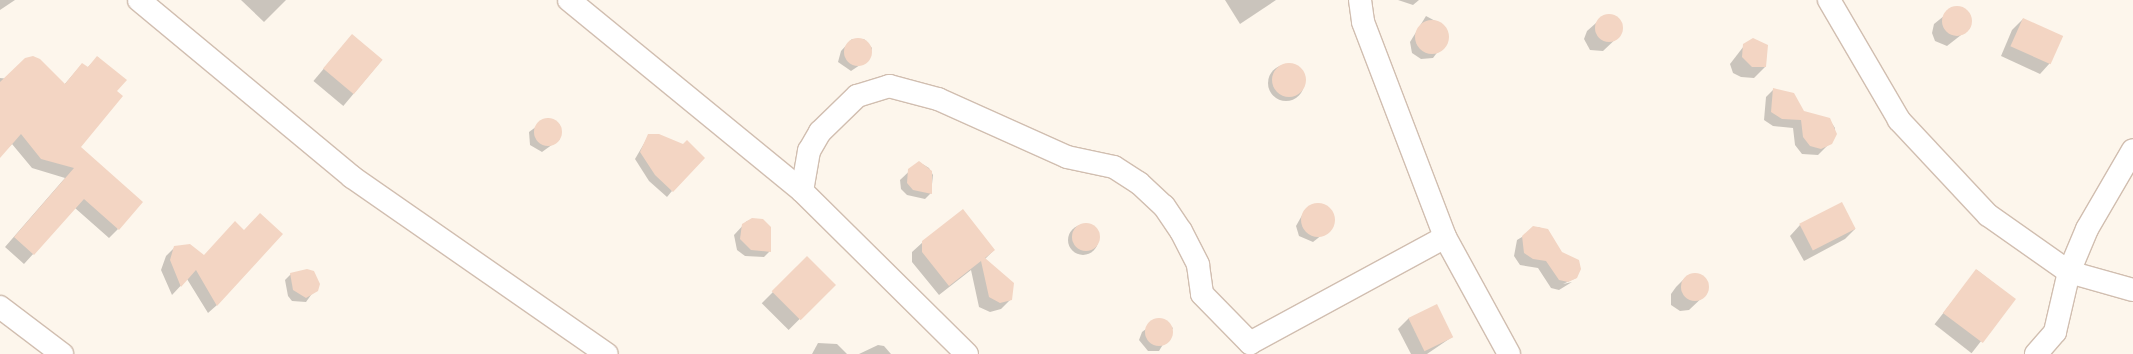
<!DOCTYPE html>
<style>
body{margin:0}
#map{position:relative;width:2133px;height:354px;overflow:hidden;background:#fdf6ec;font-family:"Sofia Sans Condensed",sans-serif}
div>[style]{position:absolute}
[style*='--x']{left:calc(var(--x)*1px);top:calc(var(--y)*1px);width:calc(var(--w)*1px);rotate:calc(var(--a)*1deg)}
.shadow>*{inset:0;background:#0003;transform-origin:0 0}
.round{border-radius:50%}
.building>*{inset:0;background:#f3d5c3;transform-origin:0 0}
.roads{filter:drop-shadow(1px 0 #d1beb0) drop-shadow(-1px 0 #d1beb0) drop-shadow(0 1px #d1beb0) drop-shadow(0 -1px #d1beb0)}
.minor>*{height:22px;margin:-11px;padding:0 11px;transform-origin:11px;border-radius:11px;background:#fff}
span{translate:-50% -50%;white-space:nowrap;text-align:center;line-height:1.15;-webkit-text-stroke:3.5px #fffaf3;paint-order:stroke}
</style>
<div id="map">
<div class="shadow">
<div style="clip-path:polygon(0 0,15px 0,0 10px)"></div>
<div style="clip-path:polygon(241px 0,286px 0,264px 22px)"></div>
<div style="clip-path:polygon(1225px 0,1276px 0,1240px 24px)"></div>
<div style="clip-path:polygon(1398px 0,1419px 0,1413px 5px)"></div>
<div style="clip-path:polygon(1955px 7px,1965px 11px,1970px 28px,1947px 46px,1935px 41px,1932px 33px,1934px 24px)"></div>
<div style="clip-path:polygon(1605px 15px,1617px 17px,1621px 34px,1603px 51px,1590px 50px,1584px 39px,1587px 31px)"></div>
<div style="clip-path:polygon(1426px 16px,1441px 24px,1448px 38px,1433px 58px,1421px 59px,1412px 53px,1410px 42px)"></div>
<div style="clip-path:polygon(2023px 19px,2050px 63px,2040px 74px,2001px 56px,2012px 30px)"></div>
<div style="left:352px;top:35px;width:39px;height:60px;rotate:40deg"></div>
<div style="clip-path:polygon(852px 39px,864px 39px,872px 48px,869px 59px,851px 71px,838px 62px,841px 51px)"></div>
<div style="clip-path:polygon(1747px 42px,1765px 67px,1754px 78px,1741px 77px,1733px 73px,1730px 64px)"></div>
<div style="clip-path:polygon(98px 57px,116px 91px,79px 148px,118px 229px,109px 238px,75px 208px,24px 264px,5px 247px,65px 178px,32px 168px,12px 144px,0 156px,0 78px,64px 85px,82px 64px,87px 68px)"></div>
<div class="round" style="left:1268px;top:65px;width:36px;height:36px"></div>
<div style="clip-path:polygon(1774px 89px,1803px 112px,1829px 119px,1835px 128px,1834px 139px,1818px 155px,1802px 154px,1795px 145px,1793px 128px,1773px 126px,1764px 120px,1766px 97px)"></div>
<div style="clip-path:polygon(548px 118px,560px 125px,560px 139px,542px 152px,530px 145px,529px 132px)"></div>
<div style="clip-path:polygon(649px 135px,672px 191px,667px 197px,649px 181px,635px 159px)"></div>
<div style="clip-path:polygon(919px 162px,929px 168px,933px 175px,931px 193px,925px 199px,907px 195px,901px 189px,900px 180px)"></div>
<div style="clip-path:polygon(1319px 204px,1328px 208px,1333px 217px,1332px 227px,1313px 242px,1299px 236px,1296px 226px,1305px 210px)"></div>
<div style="clip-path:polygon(757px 219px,770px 251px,764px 257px,745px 256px,737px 250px,734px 235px,747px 221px)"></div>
<div class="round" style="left:1068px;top:225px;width:30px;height:30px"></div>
<div style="clip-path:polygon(1800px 225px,1855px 229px,1845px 239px,1804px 261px,1790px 236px)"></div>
<div style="clip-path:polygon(1538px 227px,1547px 230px,1576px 278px,1563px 284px,1572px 282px,1559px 290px,1551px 288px,1538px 268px,1520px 265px,1514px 256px,1517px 240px)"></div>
<div style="clip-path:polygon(244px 231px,217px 305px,208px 313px,187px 279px,172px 295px,161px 270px,166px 256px,175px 247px,204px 256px)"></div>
<div style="clip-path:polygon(923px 242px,994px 250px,985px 259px,1011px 299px,1001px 309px,990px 312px,979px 307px,971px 270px,939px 295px,912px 262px,912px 252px)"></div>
<div style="left:807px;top:258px;width:38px;height:64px;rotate:45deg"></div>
<div style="left:1977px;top:270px;width:47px;height:69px;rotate:38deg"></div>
<div style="clip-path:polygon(291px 274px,319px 284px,306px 302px,292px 301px,288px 296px,285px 280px)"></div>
<div style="clip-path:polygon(1699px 274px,1708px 284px,1707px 293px,1689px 310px,1680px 311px,1671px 305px,1671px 294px,1676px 287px,1687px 276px)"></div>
<div style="clip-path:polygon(1409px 318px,1452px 337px,1427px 354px,1411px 354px,1398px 329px)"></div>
<div style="clip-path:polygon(1159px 319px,1173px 328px,1159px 351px,1148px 351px,1139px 340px,1142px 332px)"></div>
<div style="clip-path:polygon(818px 343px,837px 344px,847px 354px,812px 354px)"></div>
<div style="clip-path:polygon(878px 345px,884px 346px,891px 354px,859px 354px)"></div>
</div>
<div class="building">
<div class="round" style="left:1942px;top:6px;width:30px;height:30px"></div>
<div class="round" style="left:1595px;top:14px;width:28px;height:28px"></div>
<div style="left:2023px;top:18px;width:44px;height:31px;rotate:24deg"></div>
<div class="round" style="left:1415px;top:20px;width:34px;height:34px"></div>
<div style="left:352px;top:34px;width:40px;height:45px;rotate:40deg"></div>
<div class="round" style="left:844px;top:38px;width:28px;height:28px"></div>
<div style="clip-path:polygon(1753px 38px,1768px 45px,1766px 67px,1752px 67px,1742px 57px,1743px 44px)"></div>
<div style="clip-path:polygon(33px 56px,40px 59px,65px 84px,82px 63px,88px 67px,97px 56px,127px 80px,117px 91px,123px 96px,81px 147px,143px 202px,119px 230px,84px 199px,34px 255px,14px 237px,74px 168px,41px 159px,21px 134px,0 158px,0 82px,25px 58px)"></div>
<div class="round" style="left:1272px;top:63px;width:34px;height:34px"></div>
<div style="clip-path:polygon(1773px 88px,1794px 93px,1804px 111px,1830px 118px,1837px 134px,1832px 144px,1821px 149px,1810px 146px,1803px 137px,1801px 120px,1782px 119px,1771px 112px)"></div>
<div class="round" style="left:534px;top:118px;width:28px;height:28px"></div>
<div style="clip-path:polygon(648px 134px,659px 134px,683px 144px,687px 140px,705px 158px,673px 192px,655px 175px,640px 152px)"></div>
<div style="clip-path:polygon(919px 161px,932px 171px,932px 194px,913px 190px,907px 183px,908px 169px)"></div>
<div style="left:1842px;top:202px;width:30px;height:48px;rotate:63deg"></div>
<div class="round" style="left:1301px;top:203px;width:34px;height:34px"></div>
<div style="clip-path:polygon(963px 209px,995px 250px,985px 258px,1014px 283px,1012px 300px,1000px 303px,989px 297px,981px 261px,949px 286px,922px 252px,922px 241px)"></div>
<div style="clip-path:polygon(260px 213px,283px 234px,217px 306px,196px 270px,181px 287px,170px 260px,174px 246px,190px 244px,204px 255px,235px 221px,244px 230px)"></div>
<div style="clip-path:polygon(752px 218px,763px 219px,771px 227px,771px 252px,751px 250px,740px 239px,742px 224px)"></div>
<div class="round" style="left:1072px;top:223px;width:28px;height:28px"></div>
<div style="clip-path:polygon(1533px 226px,1548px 229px,1562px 252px,1579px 260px,1581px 269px,1577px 278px,1568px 282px,1559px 280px,1546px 261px,1533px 259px,1524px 253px,1522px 236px)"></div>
<div style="left:807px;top:256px;width:41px;height:50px;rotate:45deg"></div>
<div style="clip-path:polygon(307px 269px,314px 271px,320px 284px,318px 291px,306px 298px,293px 290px,290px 273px)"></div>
<div style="left:1976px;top:269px;width:50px;height:55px;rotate:37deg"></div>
<div class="round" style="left:1681px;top:273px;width:28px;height:28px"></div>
<div style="left:1437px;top:304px;width:37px;height:32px;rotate:64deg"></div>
<div class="round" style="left:1145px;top:318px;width:28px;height:28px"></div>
</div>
<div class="roads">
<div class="minor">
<div style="--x:139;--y:0;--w:277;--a:39.7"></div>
<div style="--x:352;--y:177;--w:310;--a:34.8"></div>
<div style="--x:569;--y:0;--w:301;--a:39.3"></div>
<div style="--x:802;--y:191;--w:232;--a:44.7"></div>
<div style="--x:1360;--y:0;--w:22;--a:82"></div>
<div style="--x:1363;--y:22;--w:230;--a:69.1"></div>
<div style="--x:1445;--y:237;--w:133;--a:61.3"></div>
<div style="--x:1829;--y:0;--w:139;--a:59.7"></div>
<div style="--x:1899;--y:120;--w:130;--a:46.9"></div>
<div style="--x:1988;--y:215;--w:99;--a:35.1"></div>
<div style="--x:2069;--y:272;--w:66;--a:15.7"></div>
<div style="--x:802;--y:191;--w:41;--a:-80.1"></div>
<div style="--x:809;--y:151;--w:22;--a:-60"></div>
<div style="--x:820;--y:132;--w:52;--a:-44.2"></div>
<div style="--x:857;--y:96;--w:34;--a:-17"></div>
<div style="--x:889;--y:86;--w:51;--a:14.9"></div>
<div style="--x:938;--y:99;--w:141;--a:24.2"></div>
<div style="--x:1067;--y:157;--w:48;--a:12"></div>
<div style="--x:1114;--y:167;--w:30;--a:33"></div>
<div style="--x:1139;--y:183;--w:34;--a:43"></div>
<div style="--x:1164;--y:206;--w:30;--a:56"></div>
<div style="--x:1181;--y:231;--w:38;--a:63"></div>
<div style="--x:1198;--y:265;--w:29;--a:82"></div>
<div style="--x:1202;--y:294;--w:69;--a:45.6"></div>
<div style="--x:1250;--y:343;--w:222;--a:-28.5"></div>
<div style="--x:0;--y:307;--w:78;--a:37.2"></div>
<div style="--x:2036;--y:354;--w:29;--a:-49"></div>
<div style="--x:2055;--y:332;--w:62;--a:-76.9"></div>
<div style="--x:2069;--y:272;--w:47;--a:-67.3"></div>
<div style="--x:2087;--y:229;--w:91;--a:-59.8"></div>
</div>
</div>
</div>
